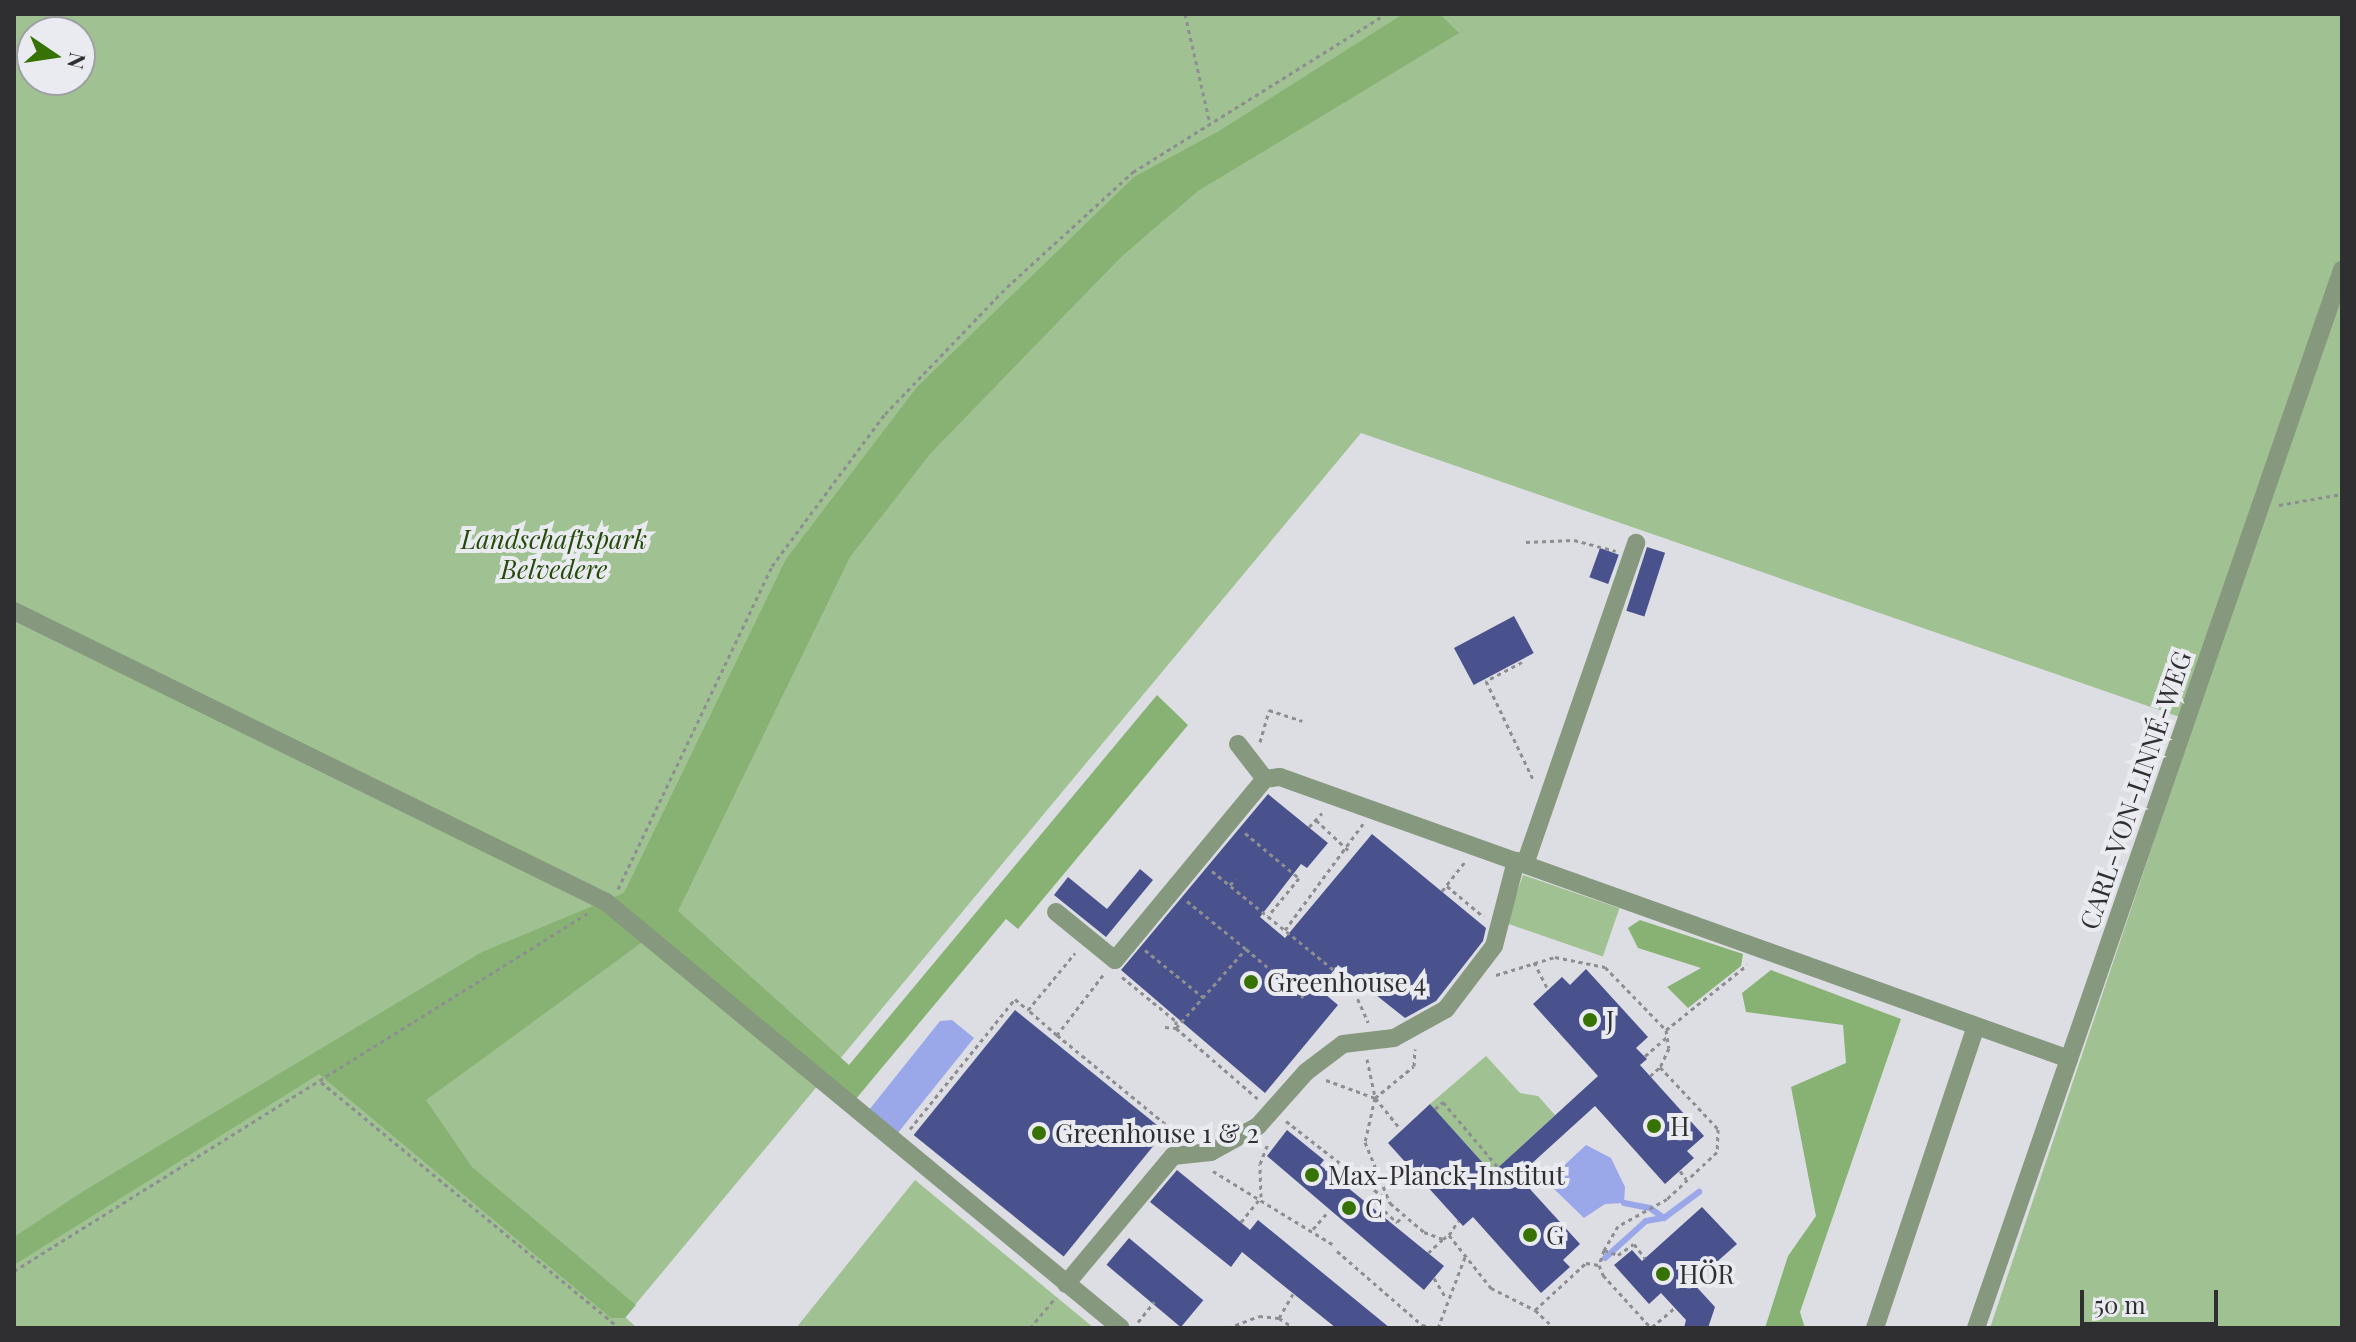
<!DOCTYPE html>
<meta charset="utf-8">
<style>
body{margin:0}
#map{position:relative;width:2356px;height:1342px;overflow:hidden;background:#dddee3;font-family:"Playfair Display",serif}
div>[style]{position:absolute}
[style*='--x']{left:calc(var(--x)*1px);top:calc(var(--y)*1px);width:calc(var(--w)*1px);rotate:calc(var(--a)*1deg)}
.green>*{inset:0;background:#a0c191;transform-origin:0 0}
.forest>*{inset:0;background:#88b274}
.water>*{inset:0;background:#9aa7e9}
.stream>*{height:6px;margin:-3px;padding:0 3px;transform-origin:3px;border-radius:3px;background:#9aa7e9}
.building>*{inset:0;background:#49528d;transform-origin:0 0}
.path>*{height:3px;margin-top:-1.5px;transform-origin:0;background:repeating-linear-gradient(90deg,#8e8e92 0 4px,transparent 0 8px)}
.minor>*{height:18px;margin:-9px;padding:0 9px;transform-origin:9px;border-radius:9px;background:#86987e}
.dots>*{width:22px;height:22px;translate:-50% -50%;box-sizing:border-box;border:4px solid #eaebf0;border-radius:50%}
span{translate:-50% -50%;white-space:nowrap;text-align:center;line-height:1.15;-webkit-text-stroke:8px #eaebf0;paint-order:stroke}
.park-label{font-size:26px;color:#254b0a;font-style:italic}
.street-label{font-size:26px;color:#2f2f31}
.poi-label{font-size:26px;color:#2f2f31}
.left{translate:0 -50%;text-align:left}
.frame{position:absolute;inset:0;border:16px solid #2f2f31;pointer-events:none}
.north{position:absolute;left:16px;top:16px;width:80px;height:80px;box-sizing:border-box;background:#eaebf0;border:2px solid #9fa0a4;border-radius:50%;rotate:103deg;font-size:22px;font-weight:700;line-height:32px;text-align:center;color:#2f2f31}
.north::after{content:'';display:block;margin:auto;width:28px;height:36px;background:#377205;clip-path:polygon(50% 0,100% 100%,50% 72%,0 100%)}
.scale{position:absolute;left:2080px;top:1290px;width:138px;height:36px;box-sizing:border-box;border:4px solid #2f2f31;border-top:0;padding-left:10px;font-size:24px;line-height:28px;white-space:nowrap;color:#2f2f31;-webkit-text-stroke:6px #eaebf0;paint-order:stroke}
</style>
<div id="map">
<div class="green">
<div style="clip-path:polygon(evenodd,14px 14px,2342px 14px,2342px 1328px,1990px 1328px,2194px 722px,1361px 433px,625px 1317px,637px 1328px,14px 1328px,14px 14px,32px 32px,80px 32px,80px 80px,32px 80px,32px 32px)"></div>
<div style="left:1523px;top:875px;width:102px;height:51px;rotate:19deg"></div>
<div style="clip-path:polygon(1486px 1056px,1520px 1093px,1538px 1096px,1555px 1115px,1492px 1173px,1430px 1104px)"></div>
<div style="clip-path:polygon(915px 1180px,1094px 1328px,796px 1328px)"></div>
</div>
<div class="forest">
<div style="clip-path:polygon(1403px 14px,1440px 14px,1459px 33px,1198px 191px,1121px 257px,930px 454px,850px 557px,678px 911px,849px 1065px,1157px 695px,1188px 725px,1018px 929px,1006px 919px,855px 1100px,652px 935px,426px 1100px,472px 1167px,636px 1305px,625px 1318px,611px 1318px,319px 1074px,14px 1265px,14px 1237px,82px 1192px,482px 952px,624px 893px,786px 559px,917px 387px,1134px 177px,1219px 131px)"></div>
<div style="clip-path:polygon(1640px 920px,1743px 954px,1741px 966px,1688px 1008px,1667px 987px,1701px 968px,1638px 948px,1628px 928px)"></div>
<div style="clip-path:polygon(1771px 970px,1901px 1019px,1800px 1312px,1805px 1328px,1765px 1328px,1788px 1256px,1816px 1216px,1791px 1087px,1846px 1063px,1843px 1025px,1746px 1012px,1742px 993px)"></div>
</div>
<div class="water">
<div style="clip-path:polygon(952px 1020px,974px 1038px,897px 1134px,869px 1110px,940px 1021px)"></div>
<div style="clip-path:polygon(1586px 1145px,1611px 1158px,1625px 1187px,1624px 1203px,1605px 1204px,1584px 1218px,1552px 1187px,1555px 1174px)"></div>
</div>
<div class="stream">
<div style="--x:1624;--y:1203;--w:26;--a:11"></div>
<div style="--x:1650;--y:1208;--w:17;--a:36"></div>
<div style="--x:1664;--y:1218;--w:44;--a:-36.6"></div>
<div style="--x:1605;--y:1258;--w:55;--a:-42.1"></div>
<div style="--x:1646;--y:1221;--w:17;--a:-10"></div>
</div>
<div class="building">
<div style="left:1647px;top:547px;width:19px;height:67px;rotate:18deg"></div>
<div style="left:1600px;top:548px;width:20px;height:31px;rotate:20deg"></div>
<div style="left:1514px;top:616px;width:42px;height:68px;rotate:62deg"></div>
<div style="clip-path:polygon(1268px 794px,1328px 843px,1307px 868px,1301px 864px,1260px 917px,1285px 938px,1372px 834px,1486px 928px,1483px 941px,1436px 1001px,1405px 1018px,1338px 965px,1319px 989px,1338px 1005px,1265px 1093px,1121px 970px)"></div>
<div style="clip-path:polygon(1140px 869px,1153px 880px,1106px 937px,1054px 895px,1068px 877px,1107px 909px)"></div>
<div style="clip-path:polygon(1586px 969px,1648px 1037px,1636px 1048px,1647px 1059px,1640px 1065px,1704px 1136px,1687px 1151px,1694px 1158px,1665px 1184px,1595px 1106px,1518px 1176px,1580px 1244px,1563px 1260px,1570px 1267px,1541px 1293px,1473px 1217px,1463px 1226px,1388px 1143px,1430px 1104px,1492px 1173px,1598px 1076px,1533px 1004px,1562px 977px,1570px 985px)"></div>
<div style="left:1015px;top:1010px;width:193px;height:161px;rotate:39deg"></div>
<div style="clip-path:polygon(1287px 1130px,1324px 1160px,1320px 1165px,1444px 1266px,1424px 1290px,1267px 1156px)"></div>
<div style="clip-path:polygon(1177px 1170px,1250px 1230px,1258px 1220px,1390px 1328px,1336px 1328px,1242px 1252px,1231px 1267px,1150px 1202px)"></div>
<div style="clip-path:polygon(1702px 1207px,1737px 1244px,1693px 1283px,1715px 1307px,1708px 1328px,1684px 1328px,1686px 1320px,1661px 1293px,1649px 1304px,1614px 1265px,1632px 1250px,1642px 1261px)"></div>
<div style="left:1129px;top:1238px;width:97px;height:35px;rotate:40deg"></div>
</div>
<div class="path">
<div style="--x:1185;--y:14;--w:109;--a:77.2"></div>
<div style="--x:2279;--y:505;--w:64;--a:-9.9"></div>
<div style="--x:1526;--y:542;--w:48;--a:-2.4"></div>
<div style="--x:1574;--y:540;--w:43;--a:14.7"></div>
<div style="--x:1522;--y:662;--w:41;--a:152.2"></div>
<div style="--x:1486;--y:681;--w:111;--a:64.4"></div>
<div style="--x:1260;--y:742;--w:33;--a:-74"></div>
<div style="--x:1269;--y:710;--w:35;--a:18"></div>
<div style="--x:1316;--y:820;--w:44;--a:43.2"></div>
<div style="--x:1309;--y:827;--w:19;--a:-47"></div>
<div style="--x:1245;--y:833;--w:70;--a:39.8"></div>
<div style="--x:1299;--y:878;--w:49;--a:129.2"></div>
<div style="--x:1212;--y:871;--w:179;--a:39.1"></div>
<div style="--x:1351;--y:984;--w:42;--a:65.9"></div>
<div style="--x:1230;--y:885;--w:8;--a:-50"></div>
<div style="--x:1447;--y:886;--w:48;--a:40"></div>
<div style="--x:618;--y:889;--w:358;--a:-64.5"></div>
<div style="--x:772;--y:566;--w:189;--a:-53.4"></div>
<div style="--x:885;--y:414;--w:176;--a:-46.2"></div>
<div style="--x:1007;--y:287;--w:171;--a:-42.4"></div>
<div style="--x:1133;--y:172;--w:298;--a:-32"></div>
<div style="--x:1442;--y:891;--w:37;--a:-52"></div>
<div style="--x:1187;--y:901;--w:76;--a:39.1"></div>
<div style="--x:1285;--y:930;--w:132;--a:-53.7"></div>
<div style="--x:1145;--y:950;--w:76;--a:39.1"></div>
<div style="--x:1534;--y:962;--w:31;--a:63"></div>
<div style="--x:1103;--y:975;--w:76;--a:127.5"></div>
<div style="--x:1057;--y:1035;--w:161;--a:39.4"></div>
<div style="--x:1496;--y:975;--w:62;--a:-17"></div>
<div style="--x:1555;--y:957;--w:51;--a:11.3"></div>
<div style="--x:1605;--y:967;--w:88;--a:45.9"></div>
<div style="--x:1666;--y:1030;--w:18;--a:81"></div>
<div style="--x:1669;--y:1048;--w:21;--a:115"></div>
<div style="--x:1660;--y:1067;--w:85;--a:46.9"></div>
<div style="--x:1718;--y:1129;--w:23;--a:92"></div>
<div style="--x:1717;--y:1152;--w:69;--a:136.8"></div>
<div style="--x:1667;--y:1199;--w:56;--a:151.1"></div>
<div style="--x:1618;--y:1226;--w:28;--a:120"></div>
<div style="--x:1604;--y:1250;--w:16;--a:108"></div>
<div style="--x:1599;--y:1265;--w:11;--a:68"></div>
<div style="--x:1603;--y:1275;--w:72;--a:47.8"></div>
<div style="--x:1122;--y:977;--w:70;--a:39.2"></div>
<div style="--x:1176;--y:1021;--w:7;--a:90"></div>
<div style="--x:1176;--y:1028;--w:106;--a:-48.5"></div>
<div style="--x:1246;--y:949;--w:75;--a:40.1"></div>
<div style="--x:1165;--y:1027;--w:11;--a:5"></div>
<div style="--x:1176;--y:1028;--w:108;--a:40.9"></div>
<div style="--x:1666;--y:1030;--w:104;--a:-38.7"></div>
<div style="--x:1057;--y:1035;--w:38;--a:-139"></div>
<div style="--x:1028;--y:1010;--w:74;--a:-50.5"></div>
<div style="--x:1645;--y:1056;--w:30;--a:-41"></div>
<div style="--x:1367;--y:1059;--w:40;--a:78"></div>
<div style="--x:1375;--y:1098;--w:45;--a:102.8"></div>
<div style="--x:1365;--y:1142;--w:66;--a:67.7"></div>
<div style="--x:1390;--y:1203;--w:45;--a:40.5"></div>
<div style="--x:1424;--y:1232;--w:20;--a:20"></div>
<div style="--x:1443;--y:1239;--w:7;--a:-34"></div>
<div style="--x:1449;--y:1235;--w:68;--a:51.6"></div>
<div style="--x:1491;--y:1288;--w:49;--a:26.6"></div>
<div style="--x:1535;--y:1310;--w:26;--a:43"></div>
<div style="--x:1650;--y:1076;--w:13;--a:-42"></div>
<div style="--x:1326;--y:1080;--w:52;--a:20.2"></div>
<div style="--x:321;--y:1082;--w:386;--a:39.5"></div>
<div style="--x:1435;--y:1109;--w:11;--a:-41"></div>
<div style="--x:1443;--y:1102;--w:85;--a:49.8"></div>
<div style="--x:1286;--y:1121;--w:128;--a:38"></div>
<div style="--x:1398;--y:1126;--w:36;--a:-129"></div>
<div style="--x:1375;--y:1098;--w:50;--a:-39.4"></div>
<div style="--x:1414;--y:1066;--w:17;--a:-87"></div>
<div style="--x:910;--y:1129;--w:167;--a:-51.1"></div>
<div style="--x:1015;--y:999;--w:17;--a:40"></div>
<div style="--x:1213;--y:1171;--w:140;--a:31.5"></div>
<div style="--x:1680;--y:1171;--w:10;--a:53"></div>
<div style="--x:1369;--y:1205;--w:6;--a:-51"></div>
<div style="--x:1373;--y:1200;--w:33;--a:43"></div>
<div style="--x:1397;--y:1222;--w:6;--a:-45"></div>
<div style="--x:1241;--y:1222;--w:32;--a:-51"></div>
<div style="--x:1261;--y:1197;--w:33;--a:-92"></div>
<div style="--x:1260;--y:1164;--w:22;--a:-69"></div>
<div style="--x:1313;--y:1229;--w:23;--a:-49"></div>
<div style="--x:1449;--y:1235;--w:17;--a:-57"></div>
<div style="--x:1604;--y:1250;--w:15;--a:20"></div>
<div style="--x:1618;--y:1255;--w:19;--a:-35"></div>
<div style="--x:1634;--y:1244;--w:18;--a:52"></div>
<div style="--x:1337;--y:1251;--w:113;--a:41"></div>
<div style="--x:1422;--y:1325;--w:14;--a:12"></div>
<div style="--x:1428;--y:1253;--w:21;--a:-43"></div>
<div style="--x:14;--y:1271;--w:676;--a:-31.95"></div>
<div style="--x:1434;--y:1278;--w:23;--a:59"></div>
<div style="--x:1535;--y:1310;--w:69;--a:-42.7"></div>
<div style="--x:1586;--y:1263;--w:13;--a:9"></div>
<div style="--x:1279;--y:1318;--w:28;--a:-60"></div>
<div style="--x:1138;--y:1322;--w:26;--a:-51"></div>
<div style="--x:1652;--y:1327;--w:30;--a:-40"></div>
<div style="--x:1030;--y:1328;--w:40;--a:-50"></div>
<div style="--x:1228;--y:1328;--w:33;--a:-21"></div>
<div style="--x:1259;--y:1316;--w:20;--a:6"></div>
<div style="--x:1279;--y:1318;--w:18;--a:34"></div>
<div style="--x:1438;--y:1328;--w:76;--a:-69.2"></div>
</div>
<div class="minor">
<div style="--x:14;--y:611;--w:660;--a:26.18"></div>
<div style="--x:606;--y:902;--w:668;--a:39.6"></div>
<div style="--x:1238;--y:744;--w:44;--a:52.4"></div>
<div style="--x:1525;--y:864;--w:340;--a:-70.9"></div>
<div style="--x:1056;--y:912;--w:76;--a:39.1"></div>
<div style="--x:1115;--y:960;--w:235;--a:-50.4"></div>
<div style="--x:1265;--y:779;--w:15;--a:-8"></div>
<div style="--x:1280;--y:777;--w:838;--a:19.67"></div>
<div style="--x:1066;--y:1284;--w:167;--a:-50.1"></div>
<div style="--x:1173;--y:1156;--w:38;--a:-6"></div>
<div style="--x:1211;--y:1152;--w:54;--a:-29"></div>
<div style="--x:1258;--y:1126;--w:72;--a:-48.4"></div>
<div style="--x:1306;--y:1072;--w:46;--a:-37.1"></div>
<div style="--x:1343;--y:1044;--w:51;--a:-6.7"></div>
<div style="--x:1394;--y:1038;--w:60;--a:-29.1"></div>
<div style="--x:1446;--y:1009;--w:79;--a:-52.7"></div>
<div style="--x:1494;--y:946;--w:88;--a:-75.5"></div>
<div style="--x:1875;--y:1328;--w:318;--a:-71.5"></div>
<div style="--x:1976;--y:1328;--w:1120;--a:-70.92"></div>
</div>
<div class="dots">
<div style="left:1251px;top:982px;background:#377205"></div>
<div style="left:1590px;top:1020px;background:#377205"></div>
<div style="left:1654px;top:1126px;background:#377205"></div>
<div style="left:1039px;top:1133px;background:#377205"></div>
<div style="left:1312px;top:1175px;background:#377205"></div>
<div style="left:1349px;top:1208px;background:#377205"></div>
<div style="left:1530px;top:1235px;background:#377205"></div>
<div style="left:1663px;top:1274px;background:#377205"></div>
</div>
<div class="park-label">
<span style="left:554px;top:554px">Landschaftspark<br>Belvedere</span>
</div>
<div class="street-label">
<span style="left:2135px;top:790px;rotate:-71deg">CARL-VON-LINNÉ-WEG</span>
</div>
<div class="poi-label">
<span class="left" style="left:1267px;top:982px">Greenhouse 4</span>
<span class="left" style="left:1606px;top:1020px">J</span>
<span class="left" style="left:1670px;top:1126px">H</span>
<span class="left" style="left:1055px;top:1133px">Greenhouse 1 &amp; 2</span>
<span class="left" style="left:1328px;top:1175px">Max-Planck-Institut</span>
<span class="left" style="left:1365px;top:1208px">C</span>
<span class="left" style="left:1546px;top:1235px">G</span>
<span class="left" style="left:1679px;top:1274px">HÖR</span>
</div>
<div class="frame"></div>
<div class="north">N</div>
<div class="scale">50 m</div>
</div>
